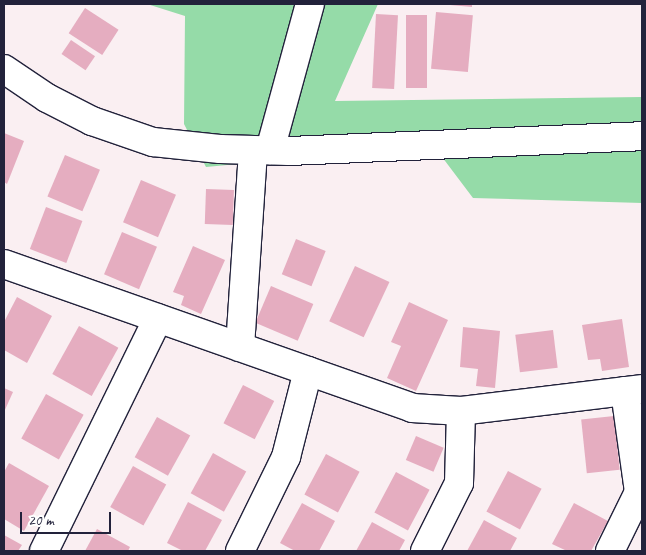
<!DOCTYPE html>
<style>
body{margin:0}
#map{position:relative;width:646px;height:555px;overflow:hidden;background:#faeff2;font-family:Caveat,sans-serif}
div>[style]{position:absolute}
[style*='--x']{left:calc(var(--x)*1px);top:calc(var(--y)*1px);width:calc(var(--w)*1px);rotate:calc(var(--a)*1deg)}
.green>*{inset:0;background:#95dba8}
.building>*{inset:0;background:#e5adc0;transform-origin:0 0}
.roads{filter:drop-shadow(1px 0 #22223b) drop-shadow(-1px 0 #22223b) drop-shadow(0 1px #22223b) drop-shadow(0 -1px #22223b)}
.minor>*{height:28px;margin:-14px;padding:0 14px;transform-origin:14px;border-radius:14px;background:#fff}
.tertiary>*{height:28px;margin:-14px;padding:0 14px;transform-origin:14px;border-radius:14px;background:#fff}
span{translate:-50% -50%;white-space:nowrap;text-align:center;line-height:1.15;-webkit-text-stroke:4px #fff;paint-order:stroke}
.frame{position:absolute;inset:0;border:5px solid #22223b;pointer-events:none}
.scale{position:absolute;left:20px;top:512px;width:91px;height:22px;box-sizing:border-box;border:2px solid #22223b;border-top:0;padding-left:6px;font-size:15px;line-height:18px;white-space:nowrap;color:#22223b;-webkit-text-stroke:4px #fff;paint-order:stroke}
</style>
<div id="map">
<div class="green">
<div style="clip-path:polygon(147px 4px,378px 4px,335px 101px,642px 97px,642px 203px,473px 198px,433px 145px,206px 167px,184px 124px,185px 16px)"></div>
</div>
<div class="building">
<div style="clip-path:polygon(450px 4px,472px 4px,472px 7px,450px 5px)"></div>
<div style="left:85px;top:8px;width:40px;height:30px;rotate:33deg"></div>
<div style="left:436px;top:12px;width:37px;height:57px;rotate:5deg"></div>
<div style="left:376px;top:14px;width:22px;height:74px;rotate:3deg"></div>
<div style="left:406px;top:15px;width:21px;height:73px"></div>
<div style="left:71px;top:40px;width:29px;height:17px;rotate:34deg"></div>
<div style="clip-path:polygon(4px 133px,24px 141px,7px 184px,4px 182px)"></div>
<div style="left:65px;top:155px;width:38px;height:45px;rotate:23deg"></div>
<div style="left:141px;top:180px;width:38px;height:46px;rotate:23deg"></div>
<div style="left:206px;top:189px;width:28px;height:35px;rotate:2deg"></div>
<div style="left:46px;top:207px;width:39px;height:45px;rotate:21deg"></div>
<div style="left:122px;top:232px;width:38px;height:46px;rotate:23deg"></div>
<div style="left:296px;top:239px;width:32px;height:38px;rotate:22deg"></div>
<div style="clip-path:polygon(193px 246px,225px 260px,201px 314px,181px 305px,184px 296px,173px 292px)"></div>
<div style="left:355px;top:266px;width:38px;height:61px;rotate:25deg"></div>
<div style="left:271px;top:286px;width:46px;height:40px;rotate:23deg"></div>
<div style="clip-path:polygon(17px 297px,52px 316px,27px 363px,4px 350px,4px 322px)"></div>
<div style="clip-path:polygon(409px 302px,448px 320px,416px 391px,387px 378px,401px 346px,391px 342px)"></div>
<div style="clip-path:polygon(622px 319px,629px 367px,602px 371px,600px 359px,588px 360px,582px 325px)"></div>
<div style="left:79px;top:326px;width:45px;height:55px;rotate:29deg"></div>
<div style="clip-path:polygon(463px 327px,500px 331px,495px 388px,476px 386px,478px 369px,460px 367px)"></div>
<div style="left:553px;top:330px;width:38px;height:38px;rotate:83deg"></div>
<div style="left:243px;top:385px;width:35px;height:43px;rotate:27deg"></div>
<div style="clip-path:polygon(4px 388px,13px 392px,4px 412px)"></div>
<div style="left:46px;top:394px;width:43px;height:51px;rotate:29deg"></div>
<div style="left:614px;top:416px;width:54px;height:33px;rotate:84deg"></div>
<div style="left:157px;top:417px;width:38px;height:46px;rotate:29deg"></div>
<div style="left:416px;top:436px;width:30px;height:26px;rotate:23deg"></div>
<div style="left:213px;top:453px;width:38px;height:46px;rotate:29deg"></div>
<div style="left:326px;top:454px;width:38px;height:46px;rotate:28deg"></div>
<div style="clip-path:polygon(9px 463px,49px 486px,24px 531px,4px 519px,4px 472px)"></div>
<div style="left:133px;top:466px;width:38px;height:47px;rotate:29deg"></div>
<div style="left:508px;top:471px;width:38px;height:46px;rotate:28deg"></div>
<div style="left:396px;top:472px;width:38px;height:46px;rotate:28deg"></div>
<div style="clip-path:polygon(188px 502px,222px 520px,205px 551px,183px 551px,167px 543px)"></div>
<div style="clip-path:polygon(302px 503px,335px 521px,319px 551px,295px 551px,280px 543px)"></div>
<div style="clip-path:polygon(574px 503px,608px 521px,591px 551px,567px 551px,552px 544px)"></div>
<div style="clip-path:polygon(484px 520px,517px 538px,510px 551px,467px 551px)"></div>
<div style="clip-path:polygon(372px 522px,405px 540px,399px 551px,356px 551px)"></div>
<div style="clip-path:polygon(97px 529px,130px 547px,128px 551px,85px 551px)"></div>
<div style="clip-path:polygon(4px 535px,22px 545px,18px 551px,4px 551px)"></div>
</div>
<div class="roads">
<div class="minor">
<div style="--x:270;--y:150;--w:151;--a:-74.7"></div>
<div style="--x:4;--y:264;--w:433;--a:19.4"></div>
<div style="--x:412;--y:408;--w:49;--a:3.5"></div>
<div style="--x:461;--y:411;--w:182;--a:-6.9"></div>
<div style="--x:240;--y:347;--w:197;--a:-86.2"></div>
<div style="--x:44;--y:551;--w:259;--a:-63.9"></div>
<div style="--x:240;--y:551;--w:105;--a:-63.9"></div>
<div style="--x:286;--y:457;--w:89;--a:-75.7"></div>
<div style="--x:425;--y:551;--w:76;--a:-63.4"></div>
<div style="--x:459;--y:483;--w:72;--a:-88.4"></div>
<div style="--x:610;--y:551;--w:66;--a:-63.8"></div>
<div style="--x:639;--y:492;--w:102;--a:-97.9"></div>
</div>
<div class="tertiary">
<div style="--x:4;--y:69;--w:52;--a:34"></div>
<div style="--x:47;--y:98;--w:51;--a:27.1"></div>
<div style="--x:92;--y:121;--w:65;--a:19"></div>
<div style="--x:153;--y:142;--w:67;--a:6"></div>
<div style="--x:220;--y:149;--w:69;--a:1.7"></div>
<div style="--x:289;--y:151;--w:353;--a:-2.4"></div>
</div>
</div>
<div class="frame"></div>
<div class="scale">20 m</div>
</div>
